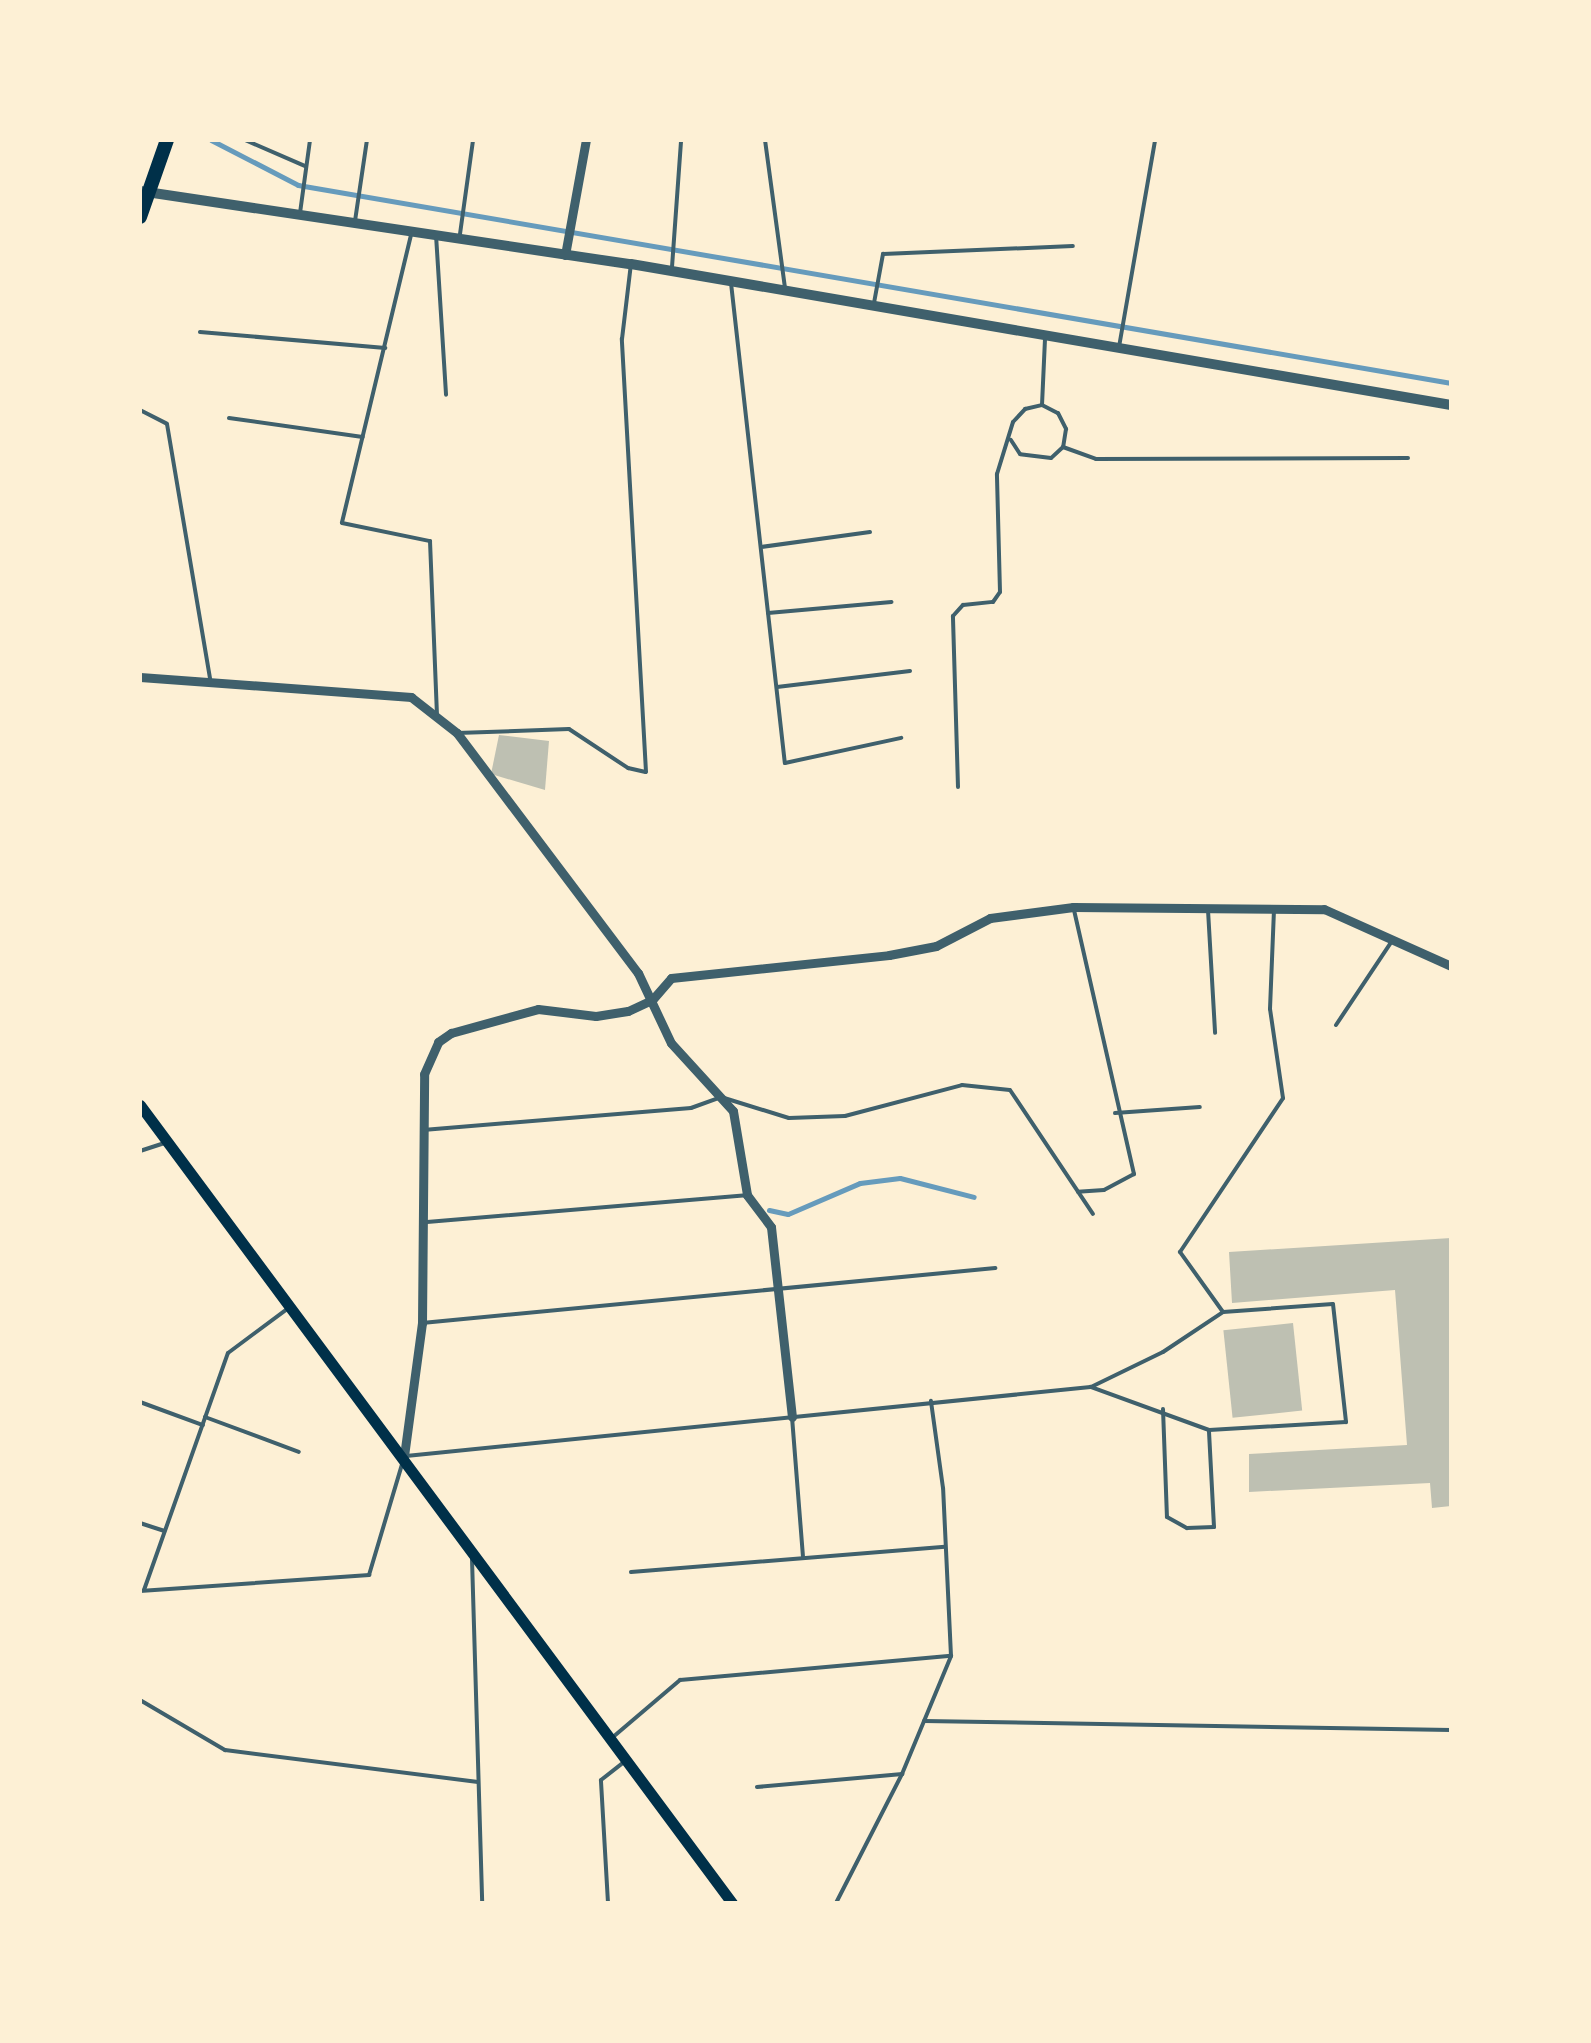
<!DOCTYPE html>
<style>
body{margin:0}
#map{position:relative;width:1591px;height:2043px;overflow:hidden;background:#fdf0d5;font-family:"Exo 2",sans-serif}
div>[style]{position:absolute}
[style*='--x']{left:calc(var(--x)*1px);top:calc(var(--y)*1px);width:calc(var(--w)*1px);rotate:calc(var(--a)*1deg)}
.stream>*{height:5px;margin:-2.5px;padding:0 2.5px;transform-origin:2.5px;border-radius:2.5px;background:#669bbc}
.building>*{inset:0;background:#bec0b2;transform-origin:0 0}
.service>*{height:4px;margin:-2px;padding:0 2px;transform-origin:2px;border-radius:2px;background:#3f606c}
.minor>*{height:9px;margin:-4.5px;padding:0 4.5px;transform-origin:4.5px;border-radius:4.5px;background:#3f606c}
.tertiary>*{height:10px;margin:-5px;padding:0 5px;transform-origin:5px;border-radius:5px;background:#3f606c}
.secondary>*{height:11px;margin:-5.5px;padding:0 5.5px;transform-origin:5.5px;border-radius:5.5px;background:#003049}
.primary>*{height:14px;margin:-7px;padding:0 7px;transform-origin:7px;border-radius:7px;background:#003049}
span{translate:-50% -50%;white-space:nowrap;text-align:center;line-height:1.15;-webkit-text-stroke:8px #fdf0d5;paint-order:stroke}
.frame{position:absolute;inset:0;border:142px solid #fdf0d5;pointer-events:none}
</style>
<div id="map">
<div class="stream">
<div style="--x:211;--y:140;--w:98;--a:27.3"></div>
<div style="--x:298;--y:185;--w:1170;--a:9.74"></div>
<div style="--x:769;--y:1210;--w:19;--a:12"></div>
<div style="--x:788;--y:1214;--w:78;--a:-23.3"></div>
<div style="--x:860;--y:1183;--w:40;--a:-7.1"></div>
<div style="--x:900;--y:1178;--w:76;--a:14.4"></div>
</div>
<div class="building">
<div style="clip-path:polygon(499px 735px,549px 741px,545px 790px,491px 774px)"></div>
<div style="clip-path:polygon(1451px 1238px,1451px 1506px,1432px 1508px,1430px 1483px,1249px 1492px,1249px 1454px,1407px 1445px,1395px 1290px,1232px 1303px,1229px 1252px)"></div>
<div style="left:1293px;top:1323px;width:88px;height:70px;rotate:84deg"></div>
</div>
<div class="service">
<div style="--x:245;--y:140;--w:65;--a:23.4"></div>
<div style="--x:765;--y:140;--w:149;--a:82.3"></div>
<div style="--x:300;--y:213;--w:74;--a:-82.2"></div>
<div style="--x:355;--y:221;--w:82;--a:-81.6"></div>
<div style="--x:460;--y:234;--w:95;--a:-82.1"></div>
<div style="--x:411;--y:235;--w:296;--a:103.5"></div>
<div style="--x:342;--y:523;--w:90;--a:11.6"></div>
<div style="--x:430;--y:541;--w:175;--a:87.7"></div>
<div style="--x:436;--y:235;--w:160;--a:86.4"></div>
<div style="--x:672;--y:267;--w:127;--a:-85.9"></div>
<div style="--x:731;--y:283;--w:483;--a:83.6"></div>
<div style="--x:785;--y:763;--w:119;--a:-12.2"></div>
<div style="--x:874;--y:303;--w:50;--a:-79.6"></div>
<div style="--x:883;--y:254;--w:190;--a:-2.4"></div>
<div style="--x:200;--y:332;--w:186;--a:4.9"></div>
<div style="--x:1119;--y:347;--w:210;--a:-80.1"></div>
<div style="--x:1042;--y:405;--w:65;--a:-87.4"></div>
<div style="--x:140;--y:410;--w:30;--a:27"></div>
<div style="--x:167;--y:424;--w:258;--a:80.4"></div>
<div style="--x:229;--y:418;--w:135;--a:8.1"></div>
<div style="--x:1063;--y:447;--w:35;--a:20"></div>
<div style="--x:1096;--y:459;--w:312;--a:-0.2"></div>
<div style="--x:761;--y:547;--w:110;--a:-7.8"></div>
<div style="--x:768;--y:613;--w:124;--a:-5.1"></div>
<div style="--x:777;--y:687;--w:134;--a:-6.9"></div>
<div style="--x:457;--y:733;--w:112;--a:-2"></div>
<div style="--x:569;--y:729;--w:71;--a:33.5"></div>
<div style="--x:628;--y:768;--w:18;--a:13"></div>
<div style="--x:646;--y:772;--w:434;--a:-93.2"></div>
<div style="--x:622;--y:339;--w:76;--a:-83.2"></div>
<div style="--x:958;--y:787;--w:171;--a:-91.7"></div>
<div style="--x:953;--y:616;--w:15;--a:-48"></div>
<div style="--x:963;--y:605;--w:30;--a:-6"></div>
<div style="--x:993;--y:602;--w:12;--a:-55"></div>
<div style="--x:1000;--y:592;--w:118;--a:-91.5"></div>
<div style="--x:997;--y:474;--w:54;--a:-72.9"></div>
<div style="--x:1013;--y:422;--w:18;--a:-47"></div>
<div style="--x:1025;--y:409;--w:17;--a:-13"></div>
<div style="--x:1042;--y:405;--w:18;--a:27"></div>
<div style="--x:1058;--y:413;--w:18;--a:63"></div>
<div style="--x:1066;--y:429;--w:18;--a:99"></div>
<div style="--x:1063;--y:447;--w:16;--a:137"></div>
<div style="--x:1051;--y:458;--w:31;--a:-173"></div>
<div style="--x:1020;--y:454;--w:17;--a:-123"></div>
<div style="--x:1074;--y:910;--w:271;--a:77.2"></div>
<div style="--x:1134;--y:1174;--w:34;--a:152"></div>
<div style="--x:1104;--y:1190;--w:26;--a:176"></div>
<div style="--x:1208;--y:910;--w:123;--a:86.7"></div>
<div style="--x:1336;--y:1025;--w:101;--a:-56.3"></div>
<div style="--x:1115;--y:1113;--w:85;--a:-4"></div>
<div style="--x:1451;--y:1123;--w:1;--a:-90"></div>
<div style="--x:423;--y:1130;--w:269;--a:-4.7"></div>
<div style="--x:691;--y:1108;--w:32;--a:-20"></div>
<div style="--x:721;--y:1097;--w:71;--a:17.2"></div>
<div style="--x:789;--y:1118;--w:56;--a:-2"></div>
<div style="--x:845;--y:1116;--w:121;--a:-14.8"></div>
<div style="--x:962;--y:1085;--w:48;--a:5.9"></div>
<div style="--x:1010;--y:1090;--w:149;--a:56.2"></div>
<div style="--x:140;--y:1151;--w:25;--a:-18"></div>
<div style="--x:427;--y:1222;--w:320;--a:-4.8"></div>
<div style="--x:1223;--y:1312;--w:74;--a:-125.6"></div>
<div style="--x:1180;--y:1252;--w:185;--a:-56.2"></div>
<div style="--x:1283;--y:1098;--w:90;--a:-98.3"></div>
<div style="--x:1270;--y:1009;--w:99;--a:-87.7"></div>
<div style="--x:422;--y:1323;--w:576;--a:-5.48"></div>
<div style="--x:140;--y:1402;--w:67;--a:20.1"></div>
<div style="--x:1163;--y:1409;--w:108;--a:87.9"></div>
<div style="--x:1167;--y:1517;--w:23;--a:29"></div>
<div style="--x:1187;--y:1528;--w:27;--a:-2"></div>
<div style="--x:1214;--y:1527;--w:97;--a:-93"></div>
<div style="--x:205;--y:1417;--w:100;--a:20.4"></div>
<div style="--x:792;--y:1417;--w:140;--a:85.5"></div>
<div style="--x:406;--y:1456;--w:688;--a:-5.75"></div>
<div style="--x:1091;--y:1387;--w:80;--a:-25.9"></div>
<div style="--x:1163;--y:1352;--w:72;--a:-33.7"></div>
<div style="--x:1223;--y:1312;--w:110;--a:-4.2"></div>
<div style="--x:1333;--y:1304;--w:119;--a:83.7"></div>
<div style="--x:1346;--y:1422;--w:137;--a:176.7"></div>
<div style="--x:1209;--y:1430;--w:126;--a:-160"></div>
<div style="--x:140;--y:1523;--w:25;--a:18"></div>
<div style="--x:472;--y:1559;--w:344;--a:88.3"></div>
<div style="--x:631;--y:1572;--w:315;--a:-4.6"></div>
<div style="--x:144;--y:1590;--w:251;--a:-70.5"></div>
<div style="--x:228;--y:1353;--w:74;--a:-36.7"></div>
<div style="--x:140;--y:1591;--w:230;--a:-4"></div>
<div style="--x:369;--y:1575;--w:116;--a:-73.4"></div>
<div style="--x:140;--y:1700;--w:99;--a:30.5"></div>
<div style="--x:225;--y:1750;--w:255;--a:7.2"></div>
<div style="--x:924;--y:1721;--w:527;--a:0.98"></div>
<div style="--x:613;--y:1737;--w:88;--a:-40.4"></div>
<div style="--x:680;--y:1680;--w:272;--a:-5.1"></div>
<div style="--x:757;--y:1787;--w:146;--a:-5.1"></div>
<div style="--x:608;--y:1903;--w:123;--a:-93.3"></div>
<div style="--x:601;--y:1780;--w:31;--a:-38"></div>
<div style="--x:836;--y:1903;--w:145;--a:-62.9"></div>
<div style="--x:902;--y:1774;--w:128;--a:-67.4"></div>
<div style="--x:951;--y:1656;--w:168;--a:-92.7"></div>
<div style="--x:943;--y:1488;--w:88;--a:-97.9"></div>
</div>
<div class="minor">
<div style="--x:565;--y:255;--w:117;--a:-79.7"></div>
<div style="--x:140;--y:677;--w:272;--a:4.2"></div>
<div style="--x:411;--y:697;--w:58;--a:38"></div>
<div style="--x:457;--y:733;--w:301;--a:53"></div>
<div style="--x:638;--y:973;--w:77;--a:64.8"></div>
<div style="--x:671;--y:1043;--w:92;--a:47.6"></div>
<div style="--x:733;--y:1111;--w:85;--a:80.5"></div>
<div style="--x:747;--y:1195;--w:40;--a:53"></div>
<div style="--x:771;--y:1227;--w:191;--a:83.7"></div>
<div style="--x:404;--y:1456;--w:134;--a:-82.3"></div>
<div style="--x:422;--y:1323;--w:249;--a:-89.5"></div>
<div style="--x:424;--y:1074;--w:35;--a:-66"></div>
<div style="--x:438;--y:1042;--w:16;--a:-35"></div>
<div style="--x:451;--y:1033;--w:90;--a:-15.4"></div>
<div style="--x:538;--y:1009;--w:58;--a:6.9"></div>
<div style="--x:596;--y:1016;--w:32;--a:-9"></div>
<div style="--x:628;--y:1011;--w:26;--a:-25"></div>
<div style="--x:652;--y:1000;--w:29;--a:-49"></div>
<div style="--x:671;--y:978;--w:219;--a:-6"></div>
<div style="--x:889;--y:955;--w:48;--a:-10.8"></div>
<div style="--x:936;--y:946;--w:61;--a:-27.4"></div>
<div style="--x:990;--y:918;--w:84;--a:-7.5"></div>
<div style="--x:1073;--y:907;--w:251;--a:0.5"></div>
<div style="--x:1324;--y:909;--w:139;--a:24.2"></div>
</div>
<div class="tertiary">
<div style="--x:140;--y:191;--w:496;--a:8.5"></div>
<div style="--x:631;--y:264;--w:832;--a:9.76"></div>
</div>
<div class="secondary">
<div style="--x:140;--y:1105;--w:994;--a:53.43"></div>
</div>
<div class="primary">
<div style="--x:140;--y:217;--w:82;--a:-70.7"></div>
</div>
<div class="frame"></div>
</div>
